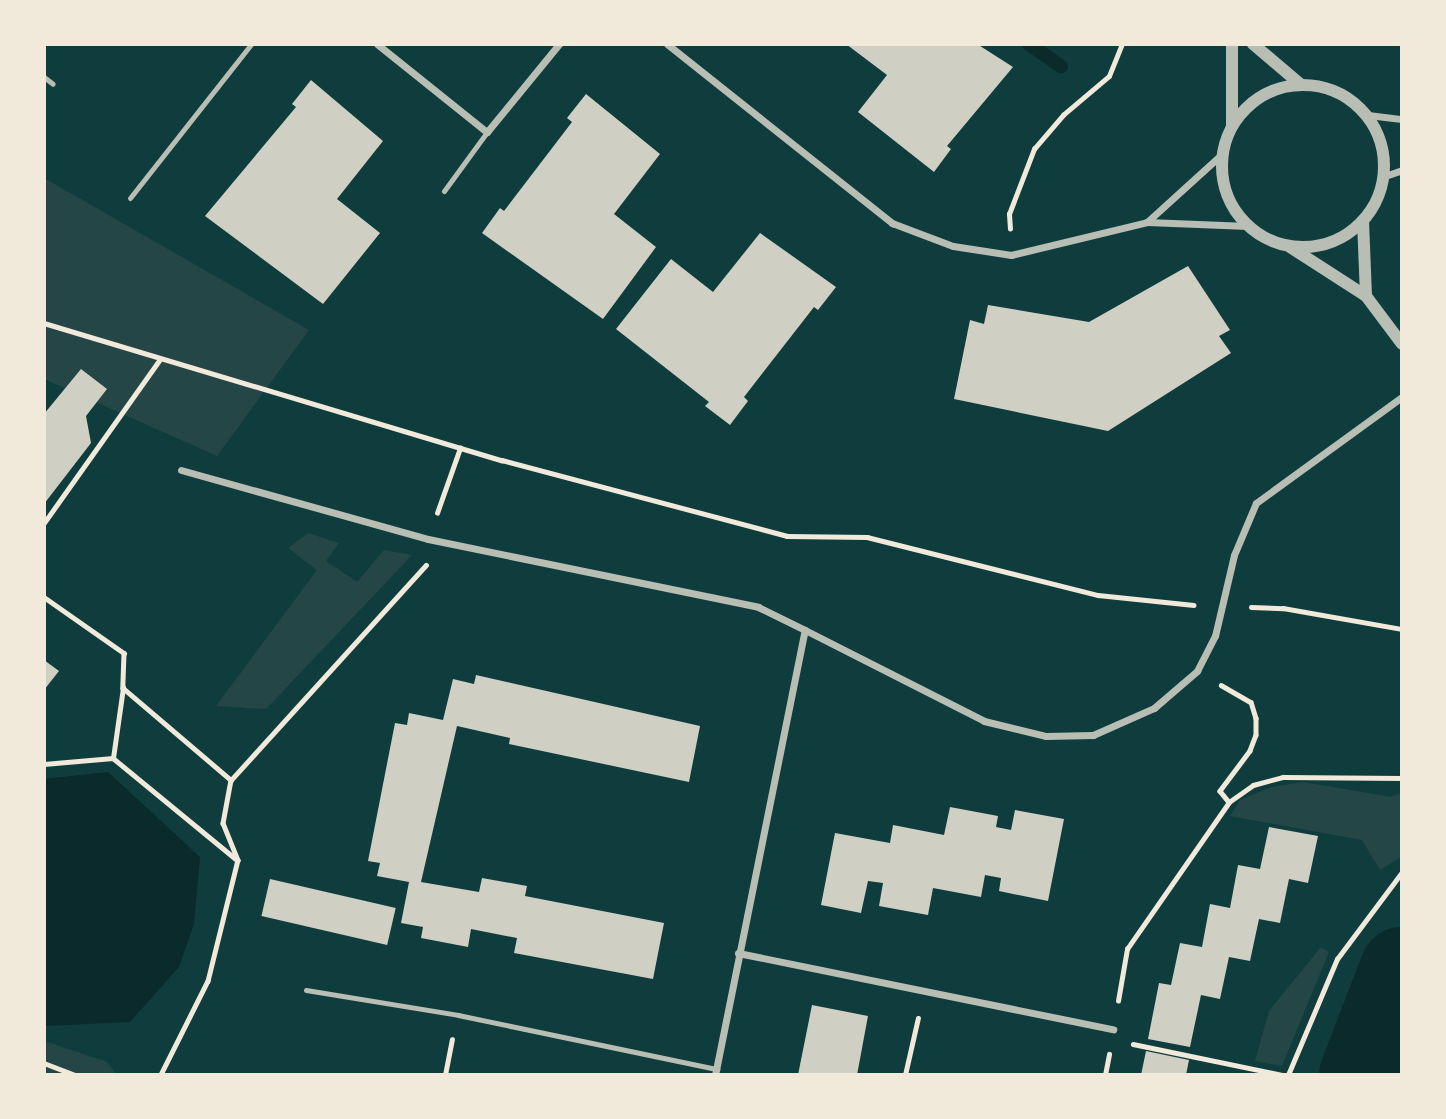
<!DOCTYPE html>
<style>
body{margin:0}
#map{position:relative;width:1446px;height:1119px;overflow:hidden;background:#0f3d3e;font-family:"Public Sans",sans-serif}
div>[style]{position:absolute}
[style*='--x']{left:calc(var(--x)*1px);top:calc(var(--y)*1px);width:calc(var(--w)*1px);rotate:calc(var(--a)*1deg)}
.green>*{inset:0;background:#244646}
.water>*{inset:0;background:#0a2a2b}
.stream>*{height:14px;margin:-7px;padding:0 7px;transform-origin:7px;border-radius:7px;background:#0a2a2b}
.river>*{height:84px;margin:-42px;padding:0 42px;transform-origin:42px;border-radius:42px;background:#0a2a2b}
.building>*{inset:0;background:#cfcfc3;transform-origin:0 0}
.path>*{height:4.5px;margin:-2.25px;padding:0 2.25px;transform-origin:2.25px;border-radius:2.25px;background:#f1e9da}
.service>*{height:5px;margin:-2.5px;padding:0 2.5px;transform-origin:2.5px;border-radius:2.5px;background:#b8beb3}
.minor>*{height:7px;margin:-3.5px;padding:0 3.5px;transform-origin:3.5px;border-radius:3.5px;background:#b8beb3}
.tertiary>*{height:12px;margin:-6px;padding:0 6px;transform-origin:6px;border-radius:6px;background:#b8beb3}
.tertiary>.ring{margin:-6px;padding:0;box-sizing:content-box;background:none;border:12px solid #b8beb3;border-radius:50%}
span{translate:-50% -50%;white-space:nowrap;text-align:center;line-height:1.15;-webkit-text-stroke:5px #f1e9da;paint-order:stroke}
.frame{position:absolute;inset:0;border:46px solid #f1e9da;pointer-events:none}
</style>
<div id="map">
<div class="green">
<div style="clip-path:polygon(44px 178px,309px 330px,217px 456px,44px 379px)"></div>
<div style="clip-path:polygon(308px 533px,339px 543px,326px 561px,357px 582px,384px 550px,412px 555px,266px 709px,216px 706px,317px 570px,288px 548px)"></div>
<div style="clip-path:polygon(1303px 782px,1391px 797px,1402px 793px,1402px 856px,1380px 870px,1362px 840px,1230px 816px,1240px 800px,1271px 787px)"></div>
<div style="clip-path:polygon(1321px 947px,1329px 952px,1282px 1066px,1255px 1061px,1269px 1011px)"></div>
<div style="clip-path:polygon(44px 1041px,107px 1062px,117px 1075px,44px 1075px)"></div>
</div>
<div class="water">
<div style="clip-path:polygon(108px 772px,200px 857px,194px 924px,179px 967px,130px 1022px,44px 1026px,44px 779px)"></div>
</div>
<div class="stream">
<div style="--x:1029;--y:44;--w:39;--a:35"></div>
</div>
<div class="river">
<div style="--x:1361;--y:1075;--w:114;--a:-68.9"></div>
</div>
<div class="building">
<div style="clip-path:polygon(846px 44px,977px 44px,1013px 67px,947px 146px,951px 149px,934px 172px,858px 112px,887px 75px)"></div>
<div style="clip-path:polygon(311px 80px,383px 141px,337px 199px,380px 233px,323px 304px,205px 216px,296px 107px,292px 104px)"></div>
<div style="clip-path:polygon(586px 94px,660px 154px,614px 214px,656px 247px,603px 319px,482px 233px,500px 208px,504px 211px,572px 122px,567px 118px)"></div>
<div style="clip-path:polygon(760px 233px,836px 287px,818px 310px,814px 307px,744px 397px,748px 401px,730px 425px,705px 406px,709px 402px,616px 329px,671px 259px,713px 292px)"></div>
<div style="clip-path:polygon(1188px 266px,1230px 330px,1219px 336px,1231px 353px,1108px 431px,954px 399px,970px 320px,984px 324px,988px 305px,1089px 322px)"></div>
<div style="clip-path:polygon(81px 369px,107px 389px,86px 416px,91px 443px,44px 504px,44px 414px)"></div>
<div style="clip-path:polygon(44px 660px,59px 671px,44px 690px)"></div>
<div style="clip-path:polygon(476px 675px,700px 726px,689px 782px,509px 744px,510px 738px,457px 726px,421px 882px,479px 892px,482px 878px,527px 886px,525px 896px,664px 923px,653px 979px,514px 953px,517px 938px,471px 929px,468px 947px,421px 938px,423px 927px,401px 923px,409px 882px,377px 876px,380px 863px,368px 861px,395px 723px,407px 725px,409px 713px,443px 720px,453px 679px,474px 684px)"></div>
<div style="clip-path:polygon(950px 807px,998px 816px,996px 827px,1011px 830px,1015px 810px,1064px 819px,1048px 901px,999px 891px,1001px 878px,985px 875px,981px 897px,933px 888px,928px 915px,879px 906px,883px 883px,868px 881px,861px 913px,821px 905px,835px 833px,890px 843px,893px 825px,944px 835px)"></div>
<div style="clip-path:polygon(1269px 827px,1318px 836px,1308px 883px,1289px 879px,1280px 923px,1259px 919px,1250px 961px,1229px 957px,1220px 999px,1201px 995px,1190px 1047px,1148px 1039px,1159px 983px,1171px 985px,1180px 943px,1202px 947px,1210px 904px,1230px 908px,1238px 865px,1260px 869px)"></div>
<div style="left:270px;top:879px;width:129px;height:38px;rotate:13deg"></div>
<div style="clip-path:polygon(812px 1005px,868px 1016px,857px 1075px,798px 1075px)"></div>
<div style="clip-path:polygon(1146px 1051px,1189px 1060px,1186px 1075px,1141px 1075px)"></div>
</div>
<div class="path">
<div style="--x:1010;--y:229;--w:15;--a:-94"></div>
<div style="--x:1009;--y:214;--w:70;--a:-69"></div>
<div style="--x:1034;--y:149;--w:45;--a:-49.5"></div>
<div style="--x:1063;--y:115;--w:60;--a:-40.3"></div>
<div style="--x:1109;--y:76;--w:35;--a:-68"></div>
<div style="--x:44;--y:323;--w:478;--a:16.7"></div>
<div style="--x:502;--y:460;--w:295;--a:14.9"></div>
<div style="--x:787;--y:536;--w:80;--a:0.7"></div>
<div style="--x:867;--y:537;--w:238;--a:14.1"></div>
<div style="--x:1098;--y:595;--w:96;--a:6"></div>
<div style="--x:437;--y:513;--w:69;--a:-70.5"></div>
<div style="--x:44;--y:523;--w:201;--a:-54.7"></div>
<div style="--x:44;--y:597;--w:98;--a:35"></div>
<div style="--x:124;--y:653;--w:35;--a:92"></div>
<div style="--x:123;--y:688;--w:142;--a:40.4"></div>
<div style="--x:231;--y:780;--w:44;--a:100.5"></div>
<div style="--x:223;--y:823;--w:40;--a:68"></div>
<div style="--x:238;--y:860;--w:125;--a:103.9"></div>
<div style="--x:208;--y:981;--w:105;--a:116.6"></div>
<div style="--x:1251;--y:607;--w:32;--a:2"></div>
<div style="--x:1283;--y:608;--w:121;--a:10"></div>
<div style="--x:1221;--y:685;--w:34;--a:30"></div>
<div style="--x:1251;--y:702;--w:17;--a:73"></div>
<div style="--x:1256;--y:718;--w:17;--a:90"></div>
<div style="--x:1256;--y:735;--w:17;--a:111"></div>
<div style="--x:1250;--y:751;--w:50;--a:126.9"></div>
<div style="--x:1220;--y:791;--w:14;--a:51"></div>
<div style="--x:113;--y:758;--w:71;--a:-81.9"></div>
<div style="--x:44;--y:764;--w:69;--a:-5"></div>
<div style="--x:113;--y:758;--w:161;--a:39.4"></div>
<div style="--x:231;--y:780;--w:290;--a:-47.8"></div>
<div style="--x:1118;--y:1001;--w:53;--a:-80.2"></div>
<div style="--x:1127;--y:949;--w:179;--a:-55.2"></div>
<div style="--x:1229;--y:802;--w:29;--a:-35"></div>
<div style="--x:1253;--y:785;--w:31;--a:-15"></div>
<div style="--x:1283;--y:777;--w:119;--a:0.5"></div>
<div style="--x:1133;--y:1044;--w:153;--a:11.7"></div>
<div style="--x:44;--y:1063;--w:33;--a:21"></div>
<div style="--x:445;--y:1075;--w:36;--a:-79"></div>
<div style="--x:905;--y:1075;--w:58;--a:-77.2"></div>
<div style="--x:1105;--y:1075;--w:21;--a:-79"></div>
<div style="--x:1288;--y:1075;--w:126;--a:-67.1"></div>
<div style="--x:1337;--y:959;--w:109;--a:-53.2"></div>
</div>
<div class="service">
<div style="--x:44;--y:77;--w:11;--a:38"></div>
<div style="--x:444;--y:191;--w:73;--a:-53.9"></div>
<div style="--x:130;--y:198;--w:196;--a:-51.8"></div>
<div style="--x:306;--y:990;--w:154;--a:9.3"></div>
<div style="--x:458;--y:1015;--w:265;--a:11.8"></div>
</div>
<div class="minor">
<div style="--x:377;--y:44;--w:141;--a:38.7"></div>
<div style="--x:487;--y:132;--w:114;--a:-50.7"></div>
<div style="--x:667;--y:44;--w:288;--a:38.5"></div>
<div style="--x:892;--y:223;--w:65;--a:20.7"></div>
<div style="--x:953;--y:246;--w:59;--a:8.8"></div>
<div style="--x:1011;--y:255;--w:140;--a:-13.6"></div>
<div style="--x:1147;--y:222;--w:101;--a:2.3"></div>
<div style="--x:1368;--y:115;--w:34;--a:7"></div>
<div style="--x:1385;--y:176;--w:18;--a:-19"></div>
<div style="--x:1147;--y:222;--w:101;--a:-42.2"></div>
<div style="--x:181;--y:470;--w:256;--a:15.6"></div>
<div style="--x:428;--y:539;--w:337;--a:11.6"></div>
<div style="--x:758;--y:607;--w:52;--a:26.1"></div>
<div style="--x:738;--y:953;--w:383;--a:11.5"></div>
<div style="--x:715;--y:1075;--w:454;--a:-78.6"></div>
<div style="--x:805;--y:630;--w:201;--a:26.9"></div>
<div style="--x:984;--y:721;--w:64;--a:13.6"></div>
<div style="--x:1046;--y:736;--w:47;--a:-1.2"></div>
<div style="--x:1093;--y:735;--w:67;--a:-23.9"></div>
<div style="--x:1154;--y:708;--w:57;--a:-40.7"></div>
<div style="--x:1197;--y:671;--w:39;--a:-63"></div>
<div style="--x:1215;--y:636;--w:83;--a:-76.8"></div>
<div style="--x:1234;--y:555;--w:56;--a:-67.1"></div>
<div style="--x:1256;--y:503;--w:180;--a:-36"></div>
</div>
<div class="tertiary">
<div style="--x:1253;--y:44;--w:62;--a:40.4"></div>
<div class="ring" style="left:1222px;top:85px;width:150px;height:150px"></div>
<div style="--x:1232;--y:125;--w:81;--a:-90"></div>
<div style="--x:1363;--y:221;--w:75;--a:87.7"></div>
<div style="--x:1290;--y:247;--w:90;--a:32.8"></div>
<div style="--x:1366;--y:296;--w:60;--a:53.1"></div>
</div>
<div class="frame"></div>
</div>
